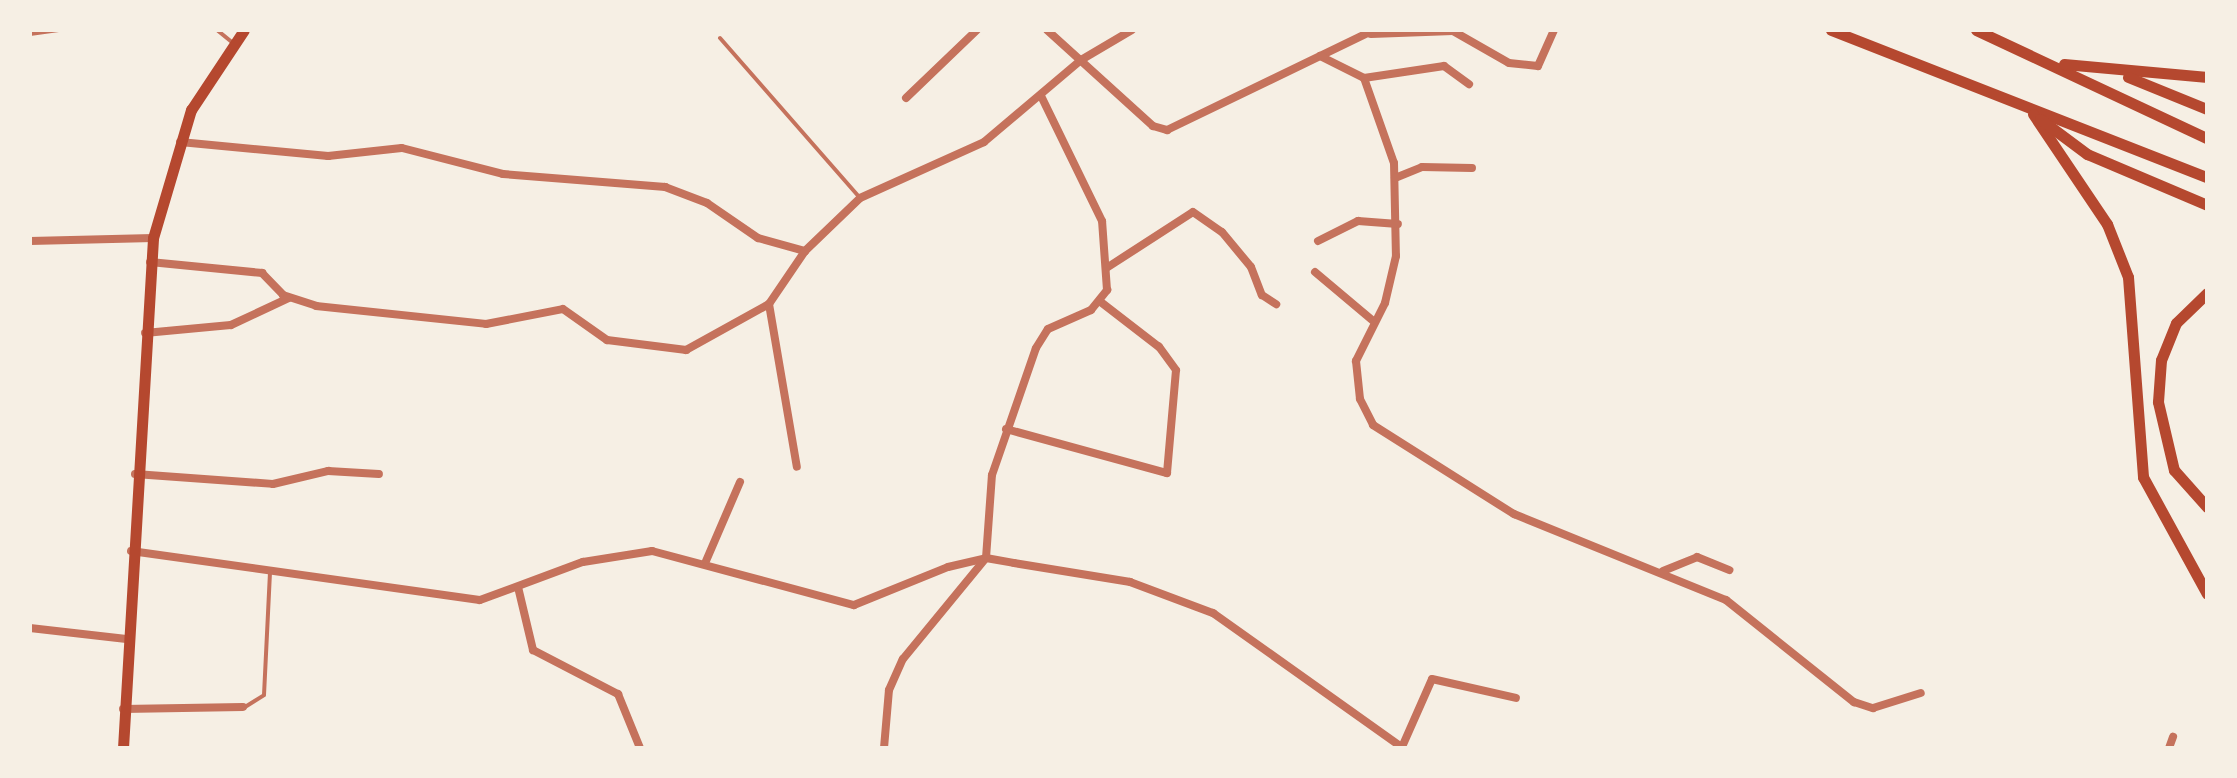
<!DOCTYPE html>
<style>
body{margin:0}
#map{position:relative;width:2237px;height:778px;overflow:hidden;background:#f6efe4;font-family:"Libre Baskerville",serif}
div>[style]{position:absolute}
[style*='--x']{left:calc(var(--x)*1px);top:calc(var(--y)*1px);width:calc(var(--w)*1px);rotate:calc(var(--a)*1deg)}
.service>*{height:4px;margin:-2px;padding:0 2px;transform-origin:2px;border-radius:2px;background:#c5725c}
.minor>*{height:8px;margin:-4px;padding:0 4px;transform-origin:4px;border-radius:4px;background:#c5725c}
.secondary>*{height:11px;margin:-5.5px;padding:0 5.5px;transform-origin:5.5px;border-radius:5.5px;background:#b5482f}
span{translate:-50% -50%;white-space:nowrap;text-align:center;line-height:1.15;-webkit-text-stroke:8px #f6efe4;paint-order:stroke}
.frame{position:absolute;inset:0;border:32px solid #f6efe4;pointer-events:none}
</style>
<div id="map">
<div class="service">
<div style="--x:217;--y:30;--w:21;--a:39"></div>
<div style="--x:30;--y:34;--w:29;--a:-8"></div>
<div style="--x:720;--y:38;--w:213;--a:48.8"></div>
<div style="--x:245;--y:707;--w:22;--a:-32"></div>
<div style="--x:264;--y:695;--w:124;--a:-87.2"></div>
</div>
<div class="minor">
<div style="--x:1047;--y:30;--w:143;--a:42.2"></div>
<div style="--x:1153;--y:126;--w:15;--a:16"></div>
<div style="--x:1167;--y:130;--w:230;--a:-25.8"></div>
<div style="--x:1371;--y:34;--w:82;--a:-2.1"></div>
<div style="--x:1453;--y:31;--w:64;--a:29.7"></div>
<div style="--x:1509;--y:63;--w:29;--a:6"></div>
<div style="--x:1538;--y:66;--w:39;--a:-66"></div>
<div style="--x:1320;--y:56;--w:49;--a:26.6"></div>
<div style="--x:1364;--y:78;--w:90;--a:70.6"></div>
<div style="--x:1394;--y:163;--w:93;--a:88.8"></div>
<div style="--x:1396;--y:256;--w:48;--a:103.2"></div>
<div style="--x:1385;--y:303;--w:65;--a:116.6"></div>
<div style="--x:1356;--y:361;--w:38;--a:84"></div>
<div style="--x:1360;--y:399;--w:29;--a:63"></div>
<div style="--x:1373;--y:425;--w:167;--a:32.3"></div>
<div style="--x:1514;--y:514;--w:229;--a:22.1"></div>
<div style="--x:1726;--y:600;--w:164;--a:38.6"></div>
<div style="--x:1854;--y:702;--w:20;--a:18"></div>
<div style="--x:1873;--y:708;--w:50;--a:-17.4"></div>
<div style="--x:1364;--y:78;--w:81;--a:-8.5"></div>
<div style="--x:1444;--y:66;--w:31;--a:36"></div>
<div style="--x:906;--y:98;--w:98;--a:-43.8"></div>
<div style="--x:180;--y:142;--w:149;--a:5.4"></div>
<div style="--x:328;--y:156;--w:74;--a:-6.2"></div>
<div style="--x:402;--y:148;--w:104;--a:14.4"></div>
<div style="--x:503;--y:174;--w:163;--a:4.6"></div>
<div style="--x:665;--y:187;--w:45;--a:20.9"></div>
<div style="--x:707;--y:203;--w:62;--a:34.5"></div>
<div style="--x:758;--y:238;--w:49;--a:15.5"></div>
<div style="--x:1395;--y:178;--w:29;--a:-22"></div>
<div style="--x:1422;--y:167;--w:50;--a:1.1"></div>
<div style="--x:30;--y:241;--w:123;--a:-1.4"></div>
<div style="--x:1318;--y:241;--w:45;--a:-26.6"></div>
<div style="--x:1358;--y:221;--w:40;--a:4.3"></div>
<div style="--x:150;--y:262;--w:113;--a:5.6"></div>
<div style="--x:262;--y:273;--w:30;--a:46"></div>
<div style="--x:283;--y:295;--w:35;--a:18"></div>
<div style="--x:316;--y:306;--w:171;--a:6"></div>
<div style="--x:486;--y:324;--w:78;--a:-11"></div>
<div style="--x:563;--y:309;--w:54;--a:35.2"></div>
<div style="--x:607;--y:340;--w:80;--a:7.2"></div>
<div style="--x:686;--y:350;--w:95;--a:-29"></div>
<div style="--x:769;--y:304;--w:64;--a:-55.8"></div>
<div style="--x:805;--y:251;--w:76;--a:-43.9"></div>
<div style="--x:860;--y:198;--w:136;--a:-24.3"></div>
<div style="--x:984;--y:142;--w:127;--a:-40.2"></div>
<div style="--x:1081;--y:60;--w:59;--a:-30.5"></div>
<div style="--x:1108;--y:267;--w:101;--a:-32.9"></div>
<div style="--x:1193;--y:212;--w:35;--a:35"></div>
<div style="--x:1222;--y:232;--w:45;--a:50.4"></div>
<div style="--x:1251;--y:267;--w:30;--a:69"></div>
<div style="--x:1262;--y:295;--w:17;--a:33"></div>
<div style="--x:1315;--y:272;--w:75;--a:40.1"></div>
<div style="--x:769;--y:304;--w:165;--a:80.3"></div>
<div style="--x:145;--y:333;--w:86;--a:-5.3"></div>
<div style="--x:231;--y:325;--w:64;--a:-25"></div>
<div style="--x:1006;--y:429;--w:167;--a:15.3"></div>
<div style="--x:1167;--y:473;--w:103;--a:-85"></div>
<div style="--x:1176;--y:370;--w:29;--a:-126"></div>
<div style="--x:1159;--y:347;--w:72;--a:-142.3"></div>
<div style="--x:135;--y:474;--w:138;--a:4.1"></div>
<div style="--x:273;--y:484;--w:57;--a:-13.3"></div>
<div style="--x:328;--y:471;--w:51;--a:3.4"></div>
<div style="--x:131;--y:551;--w:352;--a:8"></div>
<div style="--x:480;--y:600;--w:110;--a:-20.3"></div>
<div style="--x:583;--y:562;--w:70;--a:-9.1"></div>
<div style="--x:652;--y:551;--w:209;--a:15"></div>
<div style="--x:854;--y:605;--w:101;--a:-22"></div>
<div style="--x:948;--y:567;--w:39;--a:-13"></div>
<div style="--x:986;--y:558;--w:28;--a:10"></div>
<div style="--x:1014;--y:563;--w:118;--a:9.3"></div>
<div style="--x:1130;--y:582;--w:89;--a:20.5"></div>
<div style="--x:1213;--y:613;--w:233;--a:35.4"></div>
<div style="--x:706;--y:561;--w:86;--a:-66.7"></div>
<div style="--x:1663;--y:571;--w:37;--a:-22"></div>
<div style="--x:1697;--y:557;--w:35;--a:22"></div>
<div style="--x:518;--y:587;--w:65;--a:76.6"></div>
<div style="--x:533;--y:650;--w:96;--a:27.4"></div>
<div style="--x:618;--y:694;--w:58;--a:67.8"></div>
<div style="--x:30;--y:628;--w:97;--a:6.5"></div>
<div style="--x:123;--y:709;--w:120;--a:-1"></div>
<div style="--x:1402;--y:747;--w:74;--a:-66.2"></div>
<div style="--x:1432;--y:679;--w:86;--a:12.7"></div>
<div style="--x:884;--y:748;--w:58;--a:-85.1"></div>
<div style="--x:889;--y:690;--w:34;--a:-66"></div>
<div style="--x:903;--y:659;--w:131;--a:-50.6"></div>
<div style="--x:986;--y:558;--w:83;--a:-85.9"></div>
<div style="--x:992;--y:475;--w:134;--a:-70.9"></div>
<div style="--x:1036;--y:348;--w:22;--a:-58"></div>
<div style="--x:1048;--y:329;--w:47;--a:-23.8"></div>
<div style="--x:1091;--y:310;--w:26;--a:-51"></div>
<div style="--x:1107;--y:290;--w:69;--a:-94.1"></div>
<div style="--x:1102;--y:221;--w:139;--a:-116"></div>
<div style="--x:2169;--y:748;--w:12;--a:-70"></div>
</div>
<div class="secondary">
<div style="--x:1831;--y:30;--w:404;--a:21.4"></div>
<div style="--x:1976;--y:30;--w:255;--a:25.1"></div>
<div style="--x:2064;--y:64;--w:144;--a:5.2"></div>
<div style="--x:2128;--y:77;--w:85;--a:22.1"></div>
<div style="--x:2033;--y:114;--w:133;--a:56.1"></div>
<div style="--x:2107;--y:224;--w:57;--a:68.4"></div>
<div style="--x:2128;--y:277;--w:201;--a:85.7"></div>
<div style="--x:2143;--y:477;--w:133;--a:61.3"></div>
<div style="--x:2040;--y:119;--w:59;--a:36.7"></div>
<div style="--x:2087;--y:154;--w:130;--a:23"></div>
<div style="--x:2207;--y:293;--w:43;--a:135.9"></div>
<div style="--x:2176;--y:323;--w:40;--a:112"></div>
<div style="--x:2161;--y:360;--w:42;--a:94.1"></div>
<div style="--x:2158;--y:402;--w:70;--a:76.8"></div>
<div style="--x:2174;--y:470;--w:50;--a:48.3"></div>
<div style="--x:123;--y:748;--w:511;--a:-86.63"></div>
<div style="--x:153;--y:238;--w:134;--a:-73.5"></div>
<div style="--x:191;--y:110;--w:96;--a:-56.5"></div>
</div>
<div class="frame"></div>
</div>
